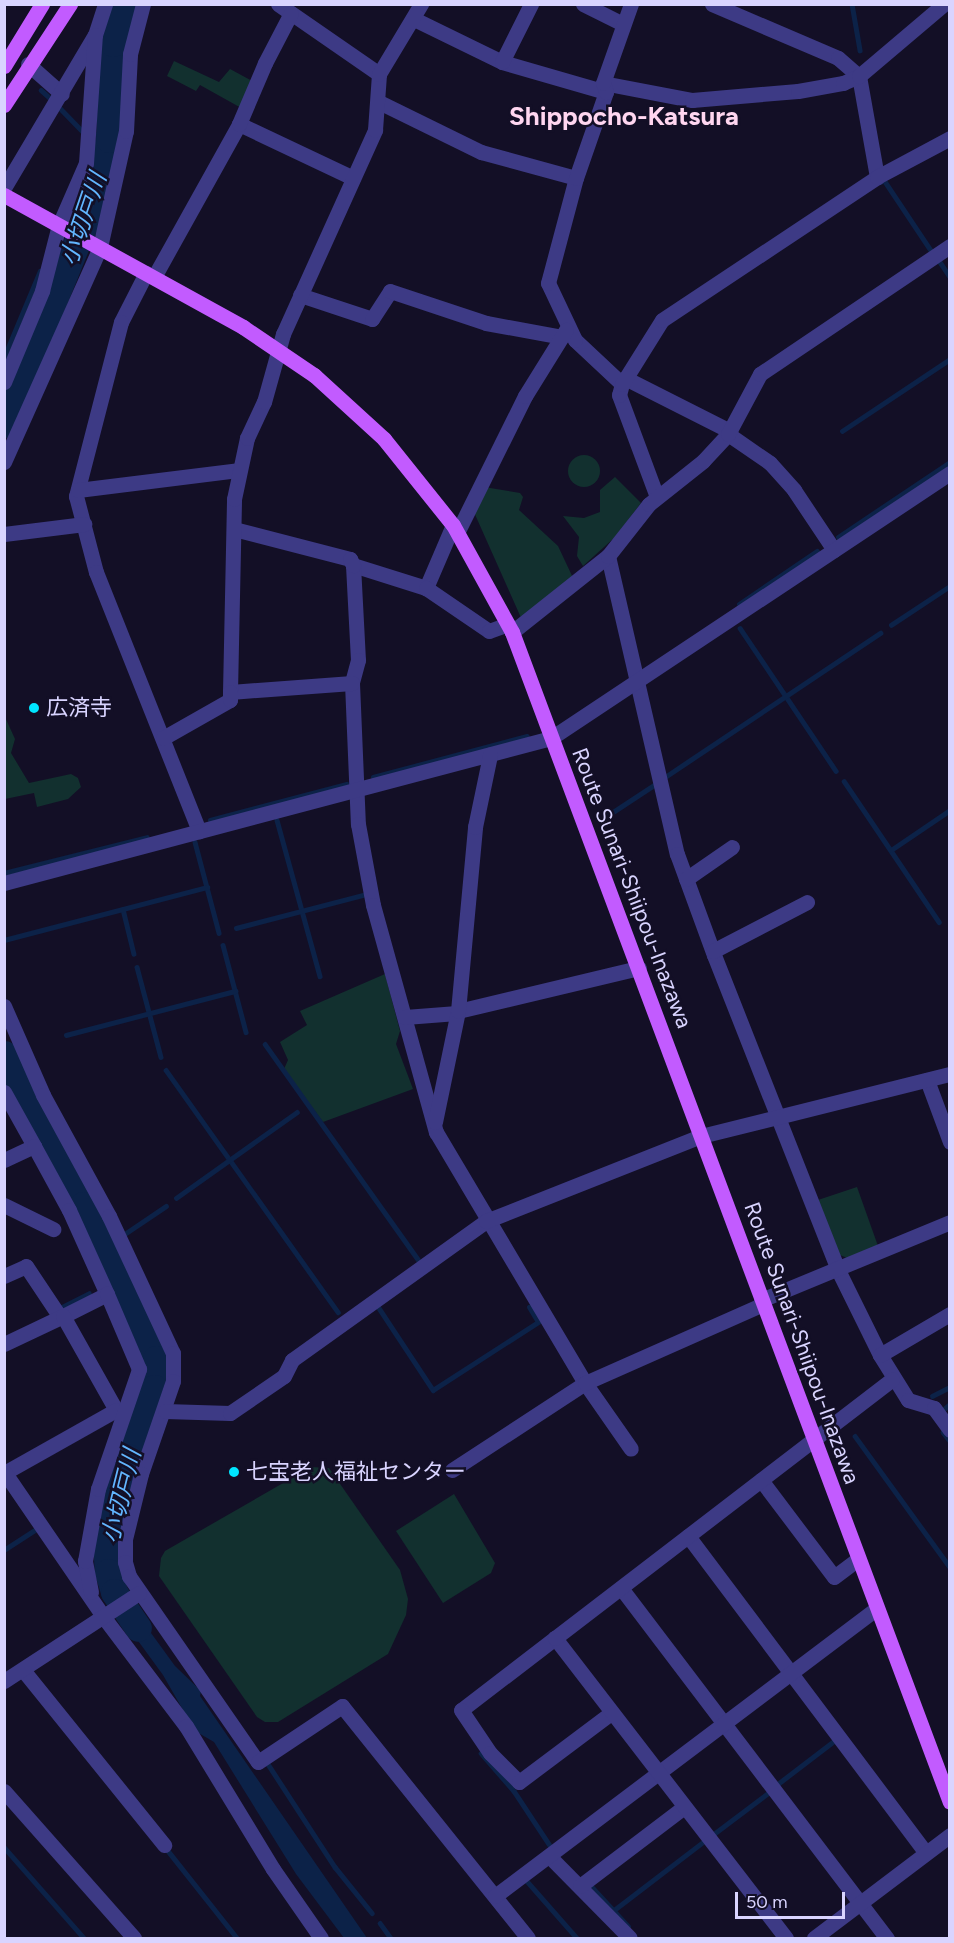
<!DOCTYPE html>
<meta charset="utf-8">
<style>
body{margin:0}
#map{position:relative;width:954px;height:1943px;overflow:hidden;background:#130f26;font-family:Figtree,"Noto Sans JP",sans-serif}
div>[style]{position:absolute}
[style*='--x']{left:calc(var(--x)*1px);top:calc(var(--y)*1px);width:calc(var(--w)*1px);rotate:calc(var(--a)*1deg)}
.green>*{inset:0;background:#12302f}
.round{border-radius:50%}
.water>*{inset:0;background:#0c2248}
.stream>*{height:4.5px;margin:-2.25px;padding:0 2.25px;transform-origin:2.25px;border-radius:2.25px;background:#0c2248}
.river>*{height:27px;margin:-13.5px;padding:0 13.5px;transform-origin:13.5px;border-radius:13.5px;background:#0c2248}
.minor>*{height:15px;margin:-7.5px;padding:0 7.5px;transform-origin:7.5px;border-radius:7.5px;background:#3d3a85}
.major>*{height:15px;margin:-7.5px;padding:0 7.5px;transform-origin:7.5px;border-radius:7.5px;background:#c25bff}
.dots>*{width:16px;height:16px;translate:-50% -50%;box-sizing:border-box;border:3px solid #130f26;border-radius:50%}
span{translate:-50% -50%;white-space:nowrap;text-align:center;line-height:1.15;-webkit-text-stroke:5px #130f26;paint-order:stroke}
.poi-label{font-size:22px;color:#d9d4ff}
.left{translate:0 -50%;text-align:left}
.street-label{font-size:22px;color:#d9d4ff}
.water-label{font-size:24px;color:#62b6ff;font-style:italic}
.quarter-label{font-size:26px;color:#ffd6f0;font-weight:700}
.frame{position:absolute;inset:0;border:6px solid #d9d4ff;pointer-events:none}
.scale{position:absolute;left:735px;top:1892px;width:110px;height:27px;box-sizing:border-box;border:3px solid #d9d4ff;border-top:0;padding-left:8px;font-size:18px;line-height:21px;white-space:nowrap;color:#d9d4ff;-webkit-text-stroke:4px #130f26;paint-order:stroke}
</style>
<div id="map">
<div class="green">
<div style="clip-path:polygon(174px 61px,219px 82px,230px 69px,254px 82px,243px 109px,200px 85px,196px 91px,167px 76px)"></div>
<div class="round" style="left:568px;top:455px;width:32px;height:32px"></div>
<div style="clip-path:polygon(615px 477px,641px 503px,614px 538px,583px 566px,577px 556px,579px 537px,563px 516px,584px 518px,600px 512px,600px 490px)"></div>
<div style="clip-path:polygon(484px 487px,520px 493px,523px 497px,519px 510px,558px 546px,574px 580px,522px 620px,473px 510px)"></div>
<div style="clip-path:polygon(5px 717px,15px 739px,11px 753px,29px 783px,71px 774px,78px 778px,81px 787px,68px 799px,37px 807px,34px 793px,5px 799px)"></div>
<div style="clip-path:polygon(385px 974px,400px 1031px,396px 1044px,413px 1089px,323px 1122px,284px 1069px,288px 1060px,280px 1042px,307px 1025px,300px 1011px)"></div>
<div style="clip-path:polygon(857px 1187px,878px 1246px,847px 1258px,840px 1255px,818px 1200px)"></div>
<div style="clip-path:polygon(311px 1467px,329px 1468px,400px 1570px,408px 1599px,406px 1615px,388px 1654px,278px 1722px,265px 1722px,257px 1717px,159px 1576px,161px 1558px,165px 1551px)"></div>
<div style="clip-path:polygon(454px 1494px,495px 1563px,491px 1573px,443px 1603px,396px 1531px)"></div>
</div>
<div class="water">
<div style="clip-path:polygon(130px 1604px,175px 1666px,201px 1691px,200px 1696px,367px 1938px,344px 1938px,296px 1874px,214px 1742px,195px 1731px,163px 1675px,117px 1612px)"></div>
</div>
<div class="stream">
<div style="--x:852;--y:4;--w:47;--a:80.1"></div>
<div style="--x:41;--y:90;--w:13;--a:42"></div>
<div style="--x:60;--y:108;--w:33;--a:46"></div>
<div style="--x:98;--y:134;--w:12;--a:24"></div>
<div style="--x:880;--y:182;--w:4;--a:-27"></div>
<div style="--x:884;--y:180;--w:87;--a:56.3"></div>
<div style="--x:938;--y:259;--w:22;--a:56"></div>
<div style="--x:4;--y:357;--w:93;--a:-67.3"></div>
<div style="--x:842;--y:431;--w:130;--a:-33.7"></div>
<div style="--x:838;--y:537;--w:135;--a:-33.8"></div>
<div style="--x:739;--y:604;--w:94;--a:-34.2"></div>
<div style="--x:891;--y:625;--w:71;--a:-33.5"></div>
<div style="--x:740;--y:628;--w:172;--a:56.1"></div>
<div style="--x:373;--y:777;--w:159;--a:-14.9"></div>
<div style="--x:665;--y:777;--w:259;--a:-33.8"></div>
<div style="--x:844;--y:781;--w:170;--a:56"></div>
<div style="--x:607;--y:816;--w:56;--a:-33.4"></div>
<div style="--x:210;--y:820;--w:141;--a:-14.8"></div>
<div style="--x:277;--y:820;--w:162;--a:74.6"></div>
<div style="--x:195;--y:842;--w:94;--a:75.2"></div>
<div style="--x:891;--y:850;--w:71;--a:-34.1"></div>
<div style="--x:4;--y:873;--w:147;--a:-14.1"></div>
<div style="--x:123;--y:909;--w:46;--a:76.3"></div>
<div style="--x:236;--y:928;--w:131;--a:-14.6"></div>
<div style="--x:4;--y:940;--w:210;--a:-14.6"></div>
<div style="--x:223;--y:945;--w:90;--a:75.2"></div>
<div style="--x:137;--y:967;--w:93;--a:75.1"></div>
<div style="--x:66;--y:1035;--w:175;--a:-14.6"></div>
<div style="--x:265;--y:1044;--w:264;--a:54.6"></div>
<div style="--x:166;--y:1070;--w:297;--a:54.6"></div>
<div style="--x:176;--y:1198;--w:148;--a:-35.4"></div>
<div style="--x:126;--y:1233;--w:48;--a:-34"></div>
<div style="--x:377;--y:1305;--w:102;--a:56.6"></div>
<div style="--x:433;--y:1390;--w:125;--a:-32.9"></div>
<div style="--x:538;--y:1322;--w:17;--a:-121"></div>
<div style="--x:62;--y:1307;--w:30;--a:-27"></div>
<div style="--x:932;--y:1396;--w:20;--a:-27"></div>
<div style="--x:943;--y:1410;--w:9;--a:-41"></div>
<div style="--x:943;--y:1432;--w:11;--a:52"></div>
<div style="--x:855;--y:1436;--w:162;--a:54.1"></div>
<div style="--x:4;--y:1550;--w:40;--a:-32.9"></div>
<div style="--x:481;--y:1753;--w:50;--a:49"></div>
<div style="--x:514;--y:1791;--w:64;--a:56.6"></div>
<div style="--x:268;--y:1764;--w:123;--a:57"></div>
<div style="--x:335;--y:1867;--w:59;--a:51.2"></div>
<div style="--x:779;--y:1783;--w:69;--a:-37.4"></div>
<div style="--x:715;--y:1833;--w:65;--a:-36.9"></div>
<div style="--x:4;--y:1847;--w:121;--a:48.7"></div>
<div style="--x:165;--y:1847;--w:116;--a:51.6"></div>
<div style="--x:526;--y:1880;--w:77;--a:48.7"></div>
<div style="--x:593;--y:1888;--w:52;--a:47.4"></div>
<div style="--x:614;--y:1910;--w:112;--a:-37.4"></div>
<div style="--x:380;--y:1923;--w:19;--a:54"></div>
</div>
<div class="river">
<div style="--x:4;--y:424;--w:227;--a:-68.1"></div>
<div style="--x:89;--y:213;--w:77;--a:-74.9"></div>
<div style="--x:109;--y:139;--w:96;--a:-87.6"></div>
<div style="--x:113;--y:43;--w:41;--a:-74.2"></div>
<div style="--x:4;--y:1054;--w:170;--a:62.4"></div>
<div style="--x:83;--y:1205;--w:170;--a:64.6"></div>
<div style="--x:156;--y:1359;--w:29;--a:94"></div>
<div style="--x:154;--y:1388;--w:74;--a:110.6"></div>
<div style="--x:128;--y:1457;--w:85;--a:105"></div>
<div style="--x:106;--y:1539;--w:33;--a:87"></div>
<div style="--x:108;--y:1572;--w:21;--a:73"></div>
<div style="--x:114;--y:1592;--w:43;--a:56.3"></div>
</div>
<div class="minor">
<div style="--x:278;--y:4;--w:123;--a:34.7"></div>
<div style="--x:583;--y:4;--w:45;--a:26.6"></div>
<div style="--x:712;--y:4;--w:137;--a:23.2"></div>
<div style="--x:838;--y:58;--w:28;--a:41"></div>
<div style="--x:859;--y:76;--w:103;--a:79.9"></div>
<div style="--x:414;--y:19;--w:98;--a:26"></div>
<div style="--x:502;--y:62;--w:108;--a:16.1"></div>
<div style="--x:502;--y:62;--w:65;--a:-63.4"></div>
<div style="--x:28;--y:64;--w:45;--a:41.4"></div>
<div style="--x:603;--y:83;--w:91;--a:10.8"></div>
<div style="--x:692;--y:100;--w:106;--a:-4.9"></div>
<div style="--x:798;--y:91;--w:46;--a:-10.1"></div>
<div style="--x:843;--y:83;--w:17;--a:-24"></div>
<div style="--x:859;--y:76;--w:111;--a:-40.3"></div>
<div style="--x:379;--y:102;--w:114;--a:26.1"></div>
<div style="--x:481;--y:152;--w:98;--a:15.3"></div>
<div style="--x:239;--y:124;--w:126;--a:25.3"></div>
<div style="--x:4;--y:188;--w:178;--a:-59.3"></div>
<div style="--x:95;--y:35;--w:33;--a:-72"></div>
<div style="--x:146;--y:273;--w:55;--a:117"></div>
<div style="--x:121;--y:322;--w:180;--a:104.5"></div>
<div style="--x:76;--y:496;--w:79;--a:75.3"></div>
<div style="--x:96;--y:572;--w:279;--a:68.3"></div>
<div style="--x:154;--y:277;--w:175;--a:-60.9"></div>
<div style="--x:239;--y:124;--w:66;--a:-66.9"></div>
<div style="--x:265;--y:63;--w:56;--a:-62.5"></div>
<div style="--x:300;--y:295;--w:76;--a:18.4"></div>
<div style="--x:372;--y:319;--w:33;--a:-57"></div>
<div style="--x:390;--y:291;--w:101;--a:18.4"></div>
<div style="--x:486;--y:323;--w:77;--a:10.4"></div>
<div style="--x:625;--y:378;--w:118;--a:26.8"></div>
<div style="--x:4;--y:382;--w:99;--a:-67.3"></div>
<div style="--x:42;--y:291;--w:68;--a:-75.6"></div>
<div style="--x:59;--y:225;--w:68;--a:-66.5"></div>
<div style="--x:86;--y:163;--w:128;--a:-86"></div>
<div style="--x:622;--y:384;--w:64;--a:-136.9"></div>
<div style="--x:575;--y:340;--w:63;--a:-115.3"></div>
<div style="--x:548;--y:283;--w:109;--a:-75.1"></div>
<div style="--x:576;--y:178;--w:91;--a:-70.8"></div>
<div style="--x:606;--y:92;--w:9;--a:-108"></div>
<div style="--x:603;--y:83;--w:84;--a:-70.5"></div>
<div style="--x:728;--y:434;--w:51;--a:34.6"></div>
<div style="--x:770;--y:463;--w:36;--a:48"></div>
<div style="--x:794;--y:490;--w:72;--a:56.3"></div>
<div style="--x:4;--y:462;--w:235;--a:-65.9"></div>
<div style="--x:100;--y:247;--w:119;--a:-77.4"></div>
<div style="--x:126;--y:131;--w:77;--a:-87"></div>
<div style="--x:130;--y:54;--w:52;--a:-75.4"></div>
<div style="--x:78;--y:490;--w:161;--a:-7.1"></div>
<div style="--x:657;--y:497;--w:109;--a:-110.4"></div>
<div style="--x:619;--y:395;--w:11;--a:-75"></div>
<div style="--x:622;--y:384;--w:75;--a:-58"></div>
<div style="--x:662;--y:320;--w:258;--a:-33.6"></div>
<div style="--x:877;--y:177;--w:83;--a:-28.1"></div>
<div style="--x:453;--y:525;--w:69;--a:113.2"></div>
<div style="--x:426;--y:588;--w:77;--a:-162.5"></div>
<div style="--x:353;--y:565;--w:95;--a:87"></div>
<div style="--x:358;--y:660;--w:24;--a:105"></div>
<div style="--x:352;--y:683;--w:141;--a:87.6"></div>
<div style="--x:358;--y:824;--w:82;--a:79.5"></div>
<div style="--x:373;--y:905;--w:236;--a:74.5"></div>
<div style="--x:436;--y:1132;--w:292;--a:59.3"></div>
<div style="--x:585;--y:1383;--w:80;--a:55.1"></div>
<div style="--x:234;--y:529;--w:120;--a:14.5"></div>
<div style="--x:350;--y:559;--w:7;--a:63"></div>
<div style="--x:457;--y:533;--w:153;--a:-63.6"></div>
<div style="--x:525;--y:396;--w:78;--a:-58.2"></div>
<div style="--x:4;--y:534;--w:81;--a:-7.1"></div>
<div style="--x:608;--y:556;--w:306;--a:77"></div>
<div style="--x:677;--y:854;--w:108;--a:69.9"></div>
<div style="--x:714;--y:955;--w:336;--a:68.5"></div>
<div style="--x:837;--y:1268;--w:97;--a:63.7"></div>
<div style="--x:880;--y:1355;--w:53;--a:58.1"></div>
<div style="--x:908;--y:1400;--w:27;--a:17"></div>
<div style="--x:934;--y:1408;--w:27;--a:54"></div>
<div style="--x:426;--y:588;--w:76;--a:34.3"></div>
<div style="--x:489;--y:631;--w:20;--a:-20"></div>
<div style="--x:512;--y:632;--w:122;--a:-38.4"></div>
<div style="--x:608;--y:556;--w:66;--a:-51.7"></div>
<div style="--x:649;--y:504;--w:69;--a:-38.5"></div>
<div style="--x:703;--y:461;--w:37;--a:-47"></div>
<div style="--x:728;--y:434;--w:68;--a:-61.9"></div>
<div style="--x:760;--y:374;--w:229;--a:-34"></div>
<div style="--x:352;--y:683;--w:122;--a:175.8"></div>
<div style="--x:230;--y:692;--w:193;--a:-88.8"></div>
<div style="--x:234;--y:499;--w:62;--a:-78"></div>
<div style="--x:247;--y:438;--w:40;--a:-65"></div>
<div style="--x:264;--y:402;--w:71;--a:-74.4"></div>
<div style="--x:283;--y:334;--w:224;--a:-65.7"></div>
<div style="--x:375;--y:130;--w:56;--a:-85.9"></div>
<div style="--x:379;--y:74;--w:82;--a:-59"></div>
<div style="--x:163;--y:738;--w:77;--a:-29.6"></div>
<div style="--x:230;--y:700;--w:8;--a:-90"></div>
<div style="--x:686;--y:879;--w:56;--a:-34.8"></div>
<div style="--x:4;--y:883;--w:566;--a:-14.85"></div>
<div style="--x:551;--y:738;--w:479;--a:-33.6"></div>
<div style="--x:713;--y:951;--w:106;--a:-27.5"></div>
<div style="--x:4;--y:1006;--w:97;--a:66.3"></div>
<div style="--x:43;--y:1095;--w:138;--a:61.4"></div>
<div style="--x:109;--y:1216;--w:151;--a:65"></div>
<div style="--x:173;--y:1353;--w:28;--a:90"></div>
<div style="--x:173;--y:1381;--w:98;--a:109"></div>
<div style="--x:141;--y:1474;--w:67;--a:103.8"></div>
<div style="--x:125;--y:1539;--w:23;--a:90"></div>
<div style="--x:125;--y:1562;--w:15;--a:74"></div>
<div style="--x:129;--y:1576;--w:226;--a:55.3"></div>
<div style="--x:258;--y:1762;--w:101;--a:-33.7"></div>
<div style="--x:342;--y:1706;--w:297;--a:51.3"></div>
<div style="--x:458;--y:1011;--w:186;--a:-13.4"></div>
<div style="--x:405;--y:1017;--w:52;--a:-4.4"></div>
<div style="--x:927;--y:1080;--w:66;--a:69.6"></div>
<div style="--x:4;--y:1092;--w:62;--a:60.9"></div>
<div style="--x:34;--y:1146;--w:33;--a:155"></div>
<div style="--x:435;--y:1122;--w:113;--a:-78.3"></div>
<div style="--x:458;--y:1011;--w:185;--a:-84.7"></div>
<div style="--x:475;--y:827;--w:74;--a:-78.2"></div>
<div style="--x:34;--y:1146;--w:73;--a:61.3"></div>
<div style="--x:69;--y:1210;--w:92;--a:65.7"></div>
<div style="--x:107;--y:1294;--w:49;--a:153.4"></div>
<div style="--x:4;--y:1205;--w:55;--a:26.1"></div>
<div style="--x:4;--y:1276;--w:24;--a:-24"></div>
<div style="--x:26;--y:1266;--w:61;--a:56.3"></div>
<div style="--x:761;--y:1300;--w:204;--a:-22.4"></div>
<div style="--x:4;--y:1344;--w:65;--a:-25.4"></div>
<div style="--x:63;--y:1316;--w:108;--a:60.6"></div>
<div style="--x:116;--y:1410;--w:129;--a:150.6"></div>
<div style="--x:880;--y:1355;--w:81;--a:-30.4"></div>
<div style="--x:165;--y:1411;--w:65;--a:1.8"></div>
<div style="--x:230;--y:1413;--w:65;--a:-34.4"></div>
<div style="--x:284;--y:1376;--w:18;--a:-63"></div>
<div style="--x:292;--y:1360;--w:239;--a:-35.6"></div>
<div style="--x:486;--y:1221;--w:231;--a:-21.6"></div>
<div style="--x:701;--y:1136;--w:257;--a:-14"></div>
<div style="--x:452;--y:1470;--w:159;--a:-33.2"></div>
<div style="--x:585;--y:1383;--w:195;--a:-23.9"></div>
<div style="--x:5;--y:1473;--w:177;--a:55.6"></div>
<div style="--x:105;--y:1619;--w:134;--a:52.9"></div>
<div style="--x:186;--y:1726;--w:167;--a:58.7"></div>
<div style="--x:273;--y:1869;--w:84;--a:55.2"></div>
<div style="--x:761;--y:1480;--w:121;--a:53"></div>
<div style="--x:834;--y:1577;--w:30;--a:-37"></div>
<div style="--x:688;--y:1536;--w:396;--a:53.1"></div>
<div style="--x:621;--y:1588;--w:440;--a:52.8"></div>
<div style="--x:91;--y:1592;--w:32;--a:-101"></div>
<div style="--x:85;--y:1561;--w:73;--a:-79.8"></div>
<div style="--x:98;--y:1489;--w:127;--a:-71.1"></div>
<div style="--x:139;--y:1369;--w:82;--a:-113.1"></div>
<div style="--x:555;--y:1638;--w:118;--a:142.5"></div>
<div style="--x:461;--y:1710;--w:52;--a:56"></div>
<div style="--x:490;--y:1753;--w:41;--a:45"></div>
<div style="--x:519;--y:1782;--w:115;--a:-36.9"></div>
<div style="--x:23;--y:1670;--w:225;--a:51.1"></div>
<div style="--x:4;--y:1681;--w:161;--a:-33.1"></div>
<div style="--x:4;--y:1791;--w:196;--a:48.5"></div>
<div style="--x:549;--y:1856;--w:115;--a:45.4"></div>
<div style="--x:580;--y:1886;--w:131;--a:-37.2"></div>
<div style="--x:495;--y:1896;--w:478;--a:-37"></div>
<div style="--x:786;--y:1938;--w:379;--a:-127.6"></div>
<div style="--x:555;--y:1638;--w:425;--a:-37.5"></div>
<div style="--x:814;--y:1938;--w:171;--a:-37.1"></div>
</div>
<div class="major">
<div style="--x:4;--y:66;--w:73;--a:-58.5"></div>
<div style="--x:4;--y:105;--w:121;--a:-56.8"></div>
<div style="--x:4;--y:195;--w:273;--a:28.9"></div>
<div style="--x:243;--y:327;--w:86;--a:34.1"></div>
<div style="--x:314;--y:375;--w:95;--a:42.4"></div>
<div style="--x:384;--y:439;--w:110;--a:51.3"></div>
<div style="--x:453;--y:525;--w:122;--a:61.1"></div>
<div style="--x:512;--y:632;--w:1249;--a:69.48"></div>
</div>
<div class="dots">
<div style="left:34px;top:708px;background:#00e5ff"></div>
<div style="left:234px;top:1472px;background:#00e5ff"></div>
</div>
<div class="poi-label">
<span class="left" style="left:46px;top:708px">広済寺</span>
<span class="left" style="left:246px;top:1472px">七宝老人福祉センター</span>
</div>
<div class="street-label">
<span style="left:632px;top:888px;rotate:69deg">Route Sunari-Shiipou-Inazawa</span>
<span style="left:802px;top:1343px;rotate:70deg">Route Sunari-Shiipou-Inazawa</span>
</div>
<div class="water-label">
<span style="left:83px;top:219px;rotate:-71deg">小切戸川</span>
<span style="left:121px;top:1496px;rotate:-76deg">小切戸川</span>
</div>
<div class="quarter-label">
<span style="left:624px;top:117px">Shippocho-Katsura</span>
</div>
<div class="frame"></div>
<div class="scale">50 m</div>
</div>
